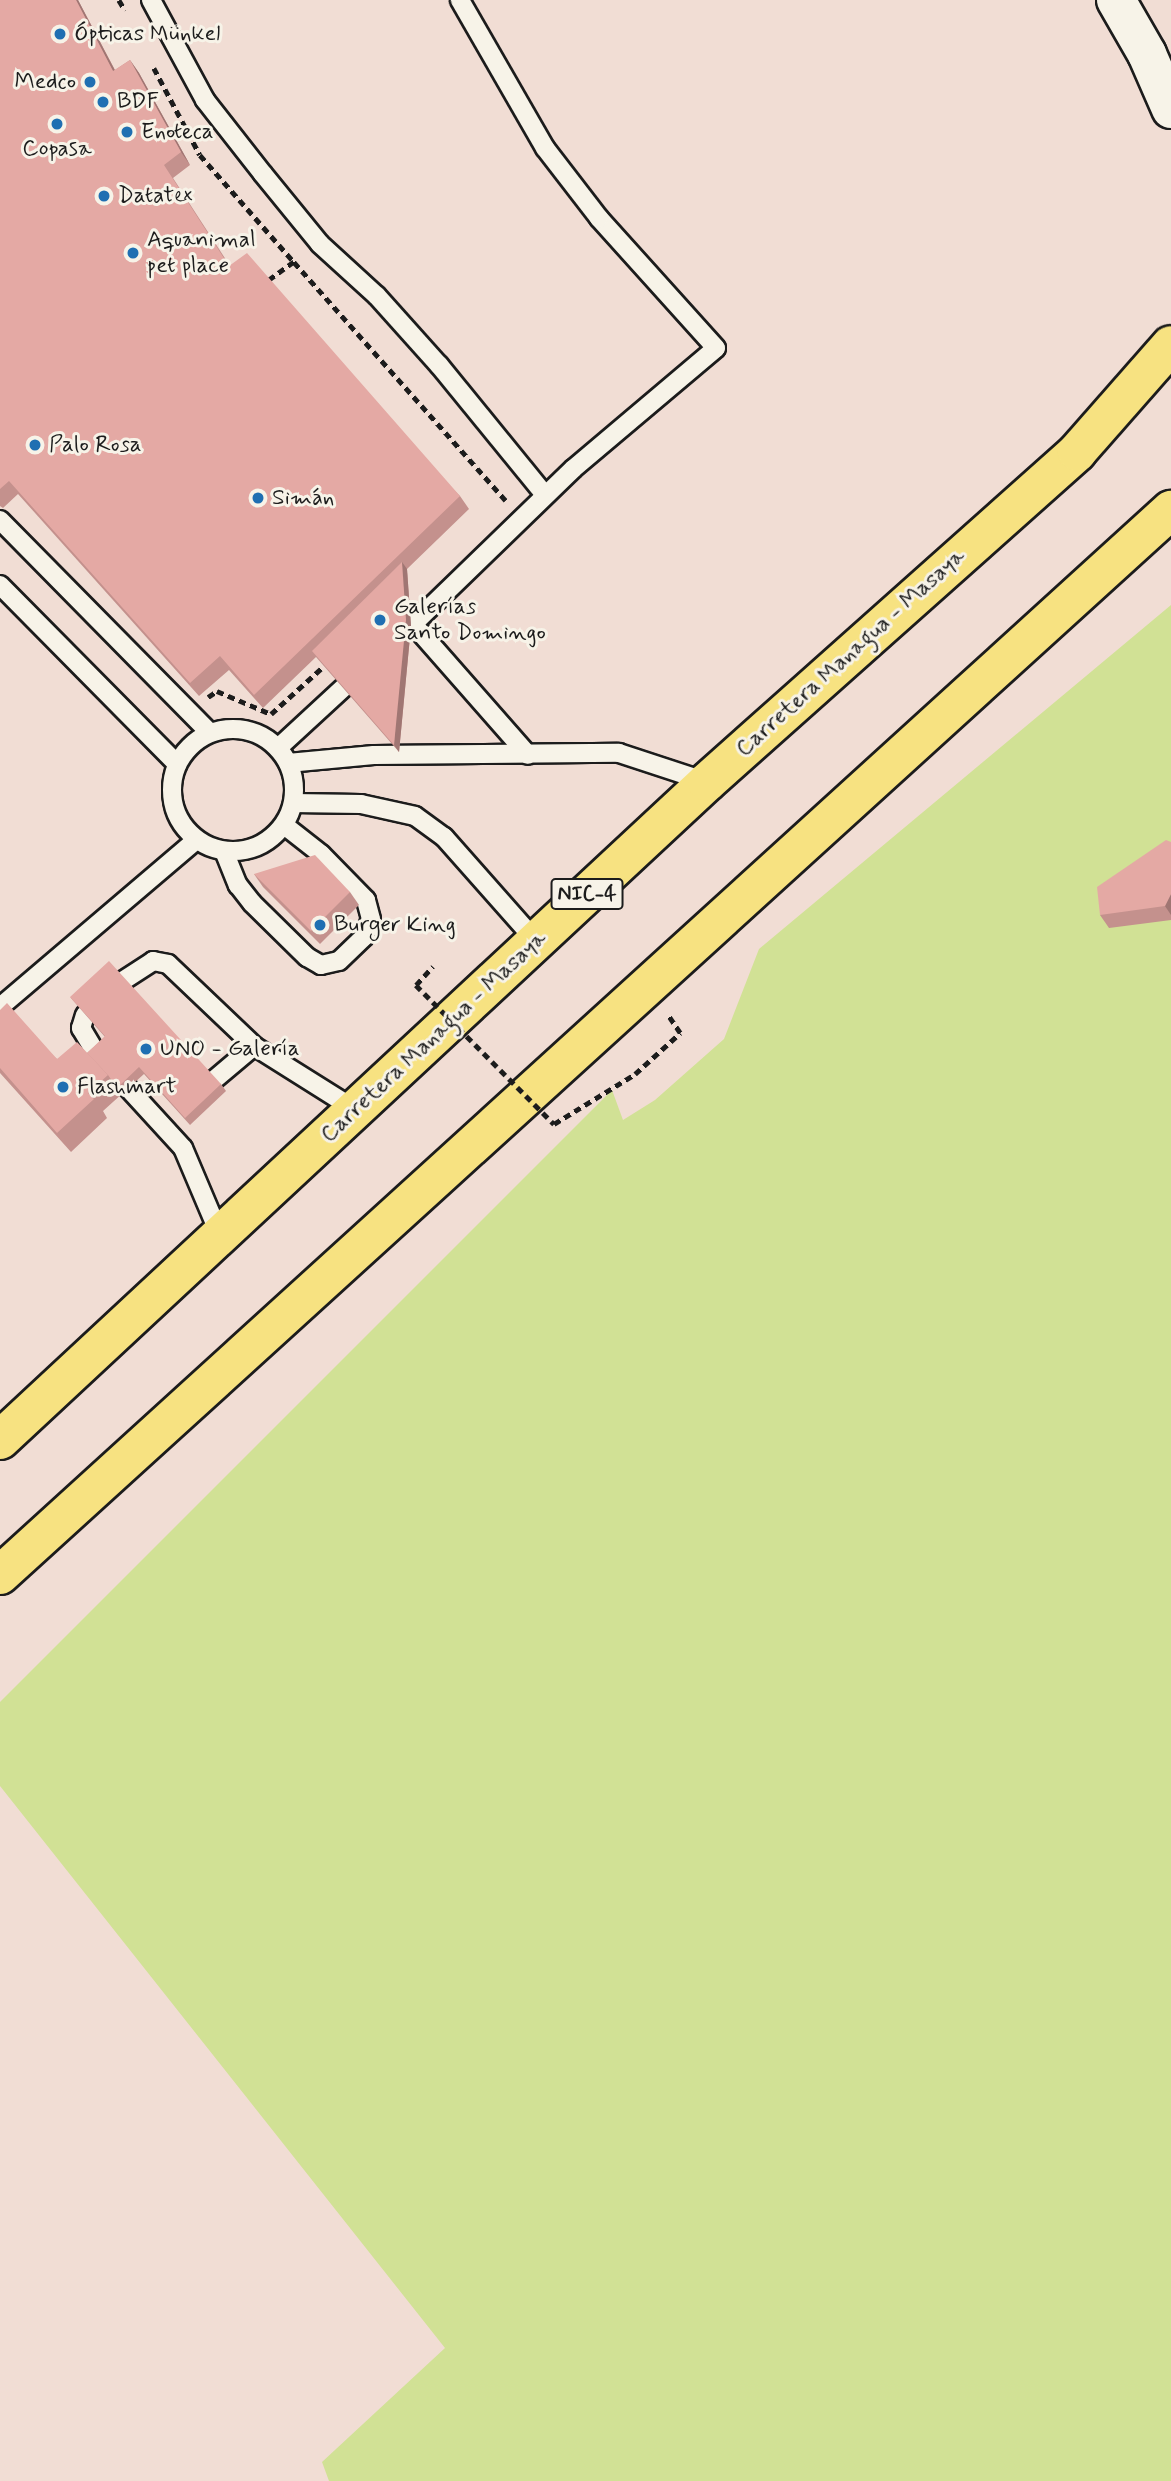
<!DOCTYPE html>
<meta charset="utf-8">
<style>
body{margin:0}
#map{position:relative;width:1171px;height:2481px;overflow:hidden;background:#f1ddd4;font-family:Mynerve,sans-serif}
div>[style]{position:absolute}
[style*='--x']{left:calc(var(--x)*1px);top:calc(var(--y)*1px);width:calc(var(--w)*1px);rotate:calc(var(--a)*1deg)}
.green>*{inset:0;background:#d1e195}
.path>*{height:4.5px;margin-top:-2.25px;transform-origin:0;background:repeating-linear-gradient(90deg,#1c1c1c 0 7px,transparent 0 12px)}
.roads{filter:drop-shadow(2px 0 #1c1c1c) drop-shadow(-2px 0 #1c1c1c) drop-shadow(0 2px #1c1c1c) drop-shadow(0 -2px #1c1c1c)}
.service>*{height:18px;margin:-9px;padding:0 9px;transform-origin:9px;border-radius:9px;background:#f7f3e8}
.service>.ring{margin:-9px;padding:0;box-sizing:content-box;background:none;border:18px solid #f7f3e8;border-radius:50%}
.secondary>*{height:38px;margin:-19px;padding:0 19px;transform-origin:19px;border-radius:19px;background:#f7f3e8}
.trunk>*{height:38px;margin:-19px;padding:0 19px;transform-origin:19px;border-radius:19px;background:#f7e281}
.path-bridge>*{height:4.5px;margin-top:-2.25px;transform-origin:0;background:repeating-linear-gradient(90deg,#1c1c1c 0 7px,transparent 0 12px)}
.wall>*{inset:0;background:#c4918d}
.shaded-wall>*{inset:0;background:#a07673}
.building>*{inset:0;background:#e4a9a4}
.dots>*{width:19px;height:19px;translate:-50% -50%;box-sizing:border-box;border:4px solid #f7f3e8;border-radius:50%}
span{translate:-50% -50%;white-space:nowrap;text-align:center;line-height:1.15;-webkit-text-stroke:6px #f7f3e8;paint-order:stroke}
.shield-label span{padding:2px 5px;background:#f7f3e8;border:2px solid;border-radius:5px;-webkit-text-stroke-width:0}
.shield-label{font-size:21px;color:#1c1c1c;font-weight:700}
.poi-label{font-size:23px;color:#1c1c1c}
.left{translate:0 -50%;text-align:left}
.right{translate:-100% -50%;text-align:right}
.street-label{font-size:23px;color:#1c1c1c}
</style>
<div id="map">
<div class="green">
<div style="clip-path:polygon(1171px 605px,1171px 2481px,329px 2481px,322px 2462px,445px 2348px,0 1786px,0 1702px,612px 1090px,623px 1120px,655px 1100px,724px 1039px,759px 949px)"></div>
</div>
<div class="path">
<div style="--x:119;--y:0;--w:12;--a:59"></div>
<div style="--x:154;--y:68;--w:98;--a:62.1"></div>
<div style="--x:200;--y:155;--w:142;--a:48.7"></div>
<div style="--x:294;--y:262;--w:31;--a:144"></div>
<div style="--x:294;--y:262;--w:319;--a:48.4"></div>
<div style="--x:208;--y:697;--w:11;--a:-34"></div>
<div style="--x:217;--y:691;--w:59;--a:23.1"></div>
<div style="--x:271;--y:714;--w:76;--a:-42.3"></div>
<div style="--x:416;--y:985;--w:25;--a:-48"></div>
<div style="--x:554;--y:1124;--w:95;--a:-31.7"></div>
<div style="--x:635;--y:1074;--w:61;--a:-42.3"></div>
<div style="--x:680;--y:1033;--w:23;--a:-124"></div>
</div>
<div class="roads">
<div class="service">
<div style="--x:151;--y:0;--w:114;--a:61.6"></div>
<div style="--x:205;--y:100;--w:94;--a:51.9"></div>
<div style="--x:263;--y:174;--w:90;--a:50.8"></div>
<div style="--x:320;--y:244;--w:77;--a:42.4"></div>
<div style="--x:377;--y:296;--w:93;--a:48.1"></div>
<div style="--x:439;--y:365;--w:168;--a:50.8"></div>
<div style="--x:0;--y:520;--w:299;--a:45.4"></div>
<div style="--x:0;--y:585;--w:252;--a:45.3"></div>
<div style="--x:413;--y:624;--w:174;--a:48.7"></div>
<div style="--x:411;--y:626;--w:226;--a:-44.1"></div>
<div style="--x:573;--y:469;--w:187;--a:-40.2"></div>
<div style="--x:716;--y:348;--w:175;--a:-132"></div>
<div style="--x:599;--y:218;--w:88;--a:-127.6"></div>
<div style="--x:545;--y:148;--w:171;--a:-119.9"></div>
<div class="ring" style="left:172px;top:729px;width:104px;height:104px"></div>
<div style="--x:278;--y:748;--w:88;--a:-42.7"></div>
<div style="--x:288;--y:763;--w:86;--a:-5.3"></div>
<div style="--x:374;--y:755;--w:245;--a:-0.5"></div>
<div style="--x:619;--y:753;--w:93;--a:18.2"></div>
<div style="--x:293;--y:803;--w:68;--a:0.8"></div>
<div style="--x:361;--y:804;--w:55;--a:12.5"></div>
<div style="--x:415;--y:816;--w:36;--a:36"></div>
<div style="--x:444;--y:837;--w:139;--a:48.5"></div>
<div style="--x:224;--y:851;--w:37;--a:68"></div>
<div style="--x:238;--y:885;--w:23;--a:52"></div>
<div style="--x:252;--y:903;--w:77;--a:44.5"></div>
<div style="--x:307;--y:957;--w:16;--a:30"></div>
<div style="--x:321;--y:965;--w:18;--a:-13"></div>
<div style="--x:339;--y:961;--w:35;--a:-44"></div>
<div style="--x:364;--y:937;--w:19;--a:-69"></div>
<div style="--x:371;--y:919;--w:20;--a:-105"></div>
<div style="--x:366;--y:900;--w:64;--a:-134.4"></div>
<div style="--x:321;--y:854;--w:47;--a:-141.9"></div>
<div style="--x:124;--y:980;--w:35;--a:-33"></div>
<div style="--x:153;--y:961;--w:15;--a:11"></div>
<div style="--x:168;--y:964;--w:119;--a:43.6"></div>
<div style="--x:254;--y:1046;--w:120;--a:32.1"></div>
<div style="--x:0;--y:1007;--w:257;--a:-40.4"></div>
<div style="--x:85;--y:1015;--w:14;--a:107"></div>
<div style="--x:81;--y:1028;--w:31;--a:59"></div>
<div style="--x:215;--y:1079;--w:51;--a:-40.2"></div>
<div style="--x:128;--y:1088;--w:81;--a:47.5"></div>
<div style="--x:183;--y:1148;--w:95;--a:67"></div>
</div>
<div class="secondary">
<div style="--x:1116;--y:0;--w:62;--a:60.1"></div>
<div style="--x:1147;--y:54;--w:60;--a:66.4"></div>
</div>
<div class="trunk">
<div style="--x:0;--y:1440;--w:966;--a:-42.94"></div>
<div style="--x:707;--y:782;--w:496;--a:-41.7"></div>
<div style="--x:1077;--y:452;--w:142;--a:-48.7"></div>
<div style="--x:0;--y:1575;--w:1583;--a:-42.29"></div>
</div>
</div>
<div class="path-bridge">
<div style="--x:416;--y:985;--w:196;--a:45.2"></div>
</div>
<div class="wall">
<div style="clip-path:polygon(0 0,78px 0,115px 70px,130px 60px,139px 73px,190px 165px,173px 178px,230px 266px,460px 496px,469px 509px,407px 569px,411px 626px,399px 752px,316px 657px,263px 708px,229px 670px,199px 696px,18px 494px,3px 508px,0 506px)"></div>
<div style="clip-path:polygon(1171px 842px,1171px 920px,1109px 928px,1100px 915px)"></div>
<div style="clip-path:polygon(254px 874px,350px 892px,359px 905px,320px 944px,263px 887px)"></div>
<div style="clip-path:polygon(70px 997px,221px 1084px,226px 1091px,190px 1125px,144px 1074px,103px 1111px,107px 1118px,71px 1152px,0 1073px,0 1010px,57px 1059px,87px 1053px,105px 1037px)"></div>
</div>
<div class="shaded-wall">
<div style="clip-path:polygon(76px 0,78px 0,122px 84px,113px 71px)"></div>
<div style="clip-path:polygon(130px 60px,139px 73px,190px 165px,181px 152px)"></div>
<div style="clip-path:polygon(402px 562px,407px 569px,411px 626px,399px 752px,394px 745px)"></div>
<div style="clip-path:polygon(1171px 894px,1171px 915px,1165px 906px)"></div>
</div>
<div class="building">
<div style="clip-path:polygon(0 0,76px 0,113px 71px,130px 60px,181px 152px,164px 165px,229px 266px,247px 253px,460px 496px,254px 695px,220px 656px,190px 683px,9px 481px,0 489px)"></div>
<div style="clip-path:polygon(402px 562px,406px 620px,394px 745px,312px 651px)"></div>
<div style="clip-path:polygon(1166px 840px,1171px 842px,1171px 894px,1165px 906px,1100px 915px,1097px 887px)"></div>
<div style="clip-path:polygon(315px 855px,350px 892px,311px 931px,254px 874px)"></div>
<div style="clip-path:polygon(109px 961px,221px 1084px,185px 1118px,139px 1067px,117px 1088px,108px 1075px,87px 1053px,105px 1036px,70px 997px)"></div>
<div style="clip-path:polygon(7px 1003px,57px 1059px,77px 1042px,108px 1075px,88px 1093px,94px 1099px,57px 1133px,0 1068px,0 1010px)"></div>
</div>
<div class="dots">
<div style="left:60px;top:34px;background:#1f6fb2"></div>
<div style="left:90px;top:82px;background:#1f6fb2"></div>
<div style="left:103px;top:102px;background:#1f6fb2"></div>
<div style="left:57px;top:124px;background:#1f6fb2"></div>
<div style="left:127px;top:132px;background:#1f6fb2"></div>
<div style="left:104px;top:196px;background:#1f6fb2"></div>
<div style="left:133px;top:253px;background:#1f6fb2"></div>
<div style="left:35px;top:445px;background:#1f6fb2"></div>
<div style="left:258px;top:498px;background:#1f6fb2"></div>
<div style="left:380px;top:620px;background:#1f6fb2"></div>
<div style="left:320px;top:925px;background:#1f6fb2"></div>
<div style="left:146px;top:1049px;background:#1f6fb2"></div>
<div style="left:63px;top:1087px;background:#1f6fb2"></div>
</div>
<div class="shield-label">
<span style="left:587px;top:894px">NIC-4</span>
</div>
<div class="poi-label">
<span class="left" style="left:74px;top:34px">Ópticas Münkel</span>
<span class="right" style="left:76px;top:82px">Medco</span>
<span class="left" style="left:117px;top:102px">BDF</span>
<span class="left" style="left:141px;top:132px">Enoteca</span>
<span style="left:57px;top:149px">Copasa</span>
<span class="left" style="left:118px;top:196px">Datatex</span>
<span class="left" style="left:147px;top:253px">Aquanimal<br>pet place</span>
<span class="left" style="left:49px;top:445px">Palo Rosa</span>
<span class="left" style="left:272px;top:498px">Simán</span>
<span class="left" style="left:394px;top:620px">Galerías<br>Santo Domingo</span>
<span class="left" style="left:334px;top:925px">Burger King</span>
<span class="left" style="left:160px;top:1049px">UNO - Galería</span>
<span class="left" style="left:77px;top:1087px">Flashmart</span>
</div>
<div class="street-label">
<span style="left:851px;top:653px;rotate:-42deg">Carretera Managua - Masaya</span>
<span style="left:434px;top:1037px;rotate:-43deg">Carretera Managua - Masaya</span>
</div>
</div>
